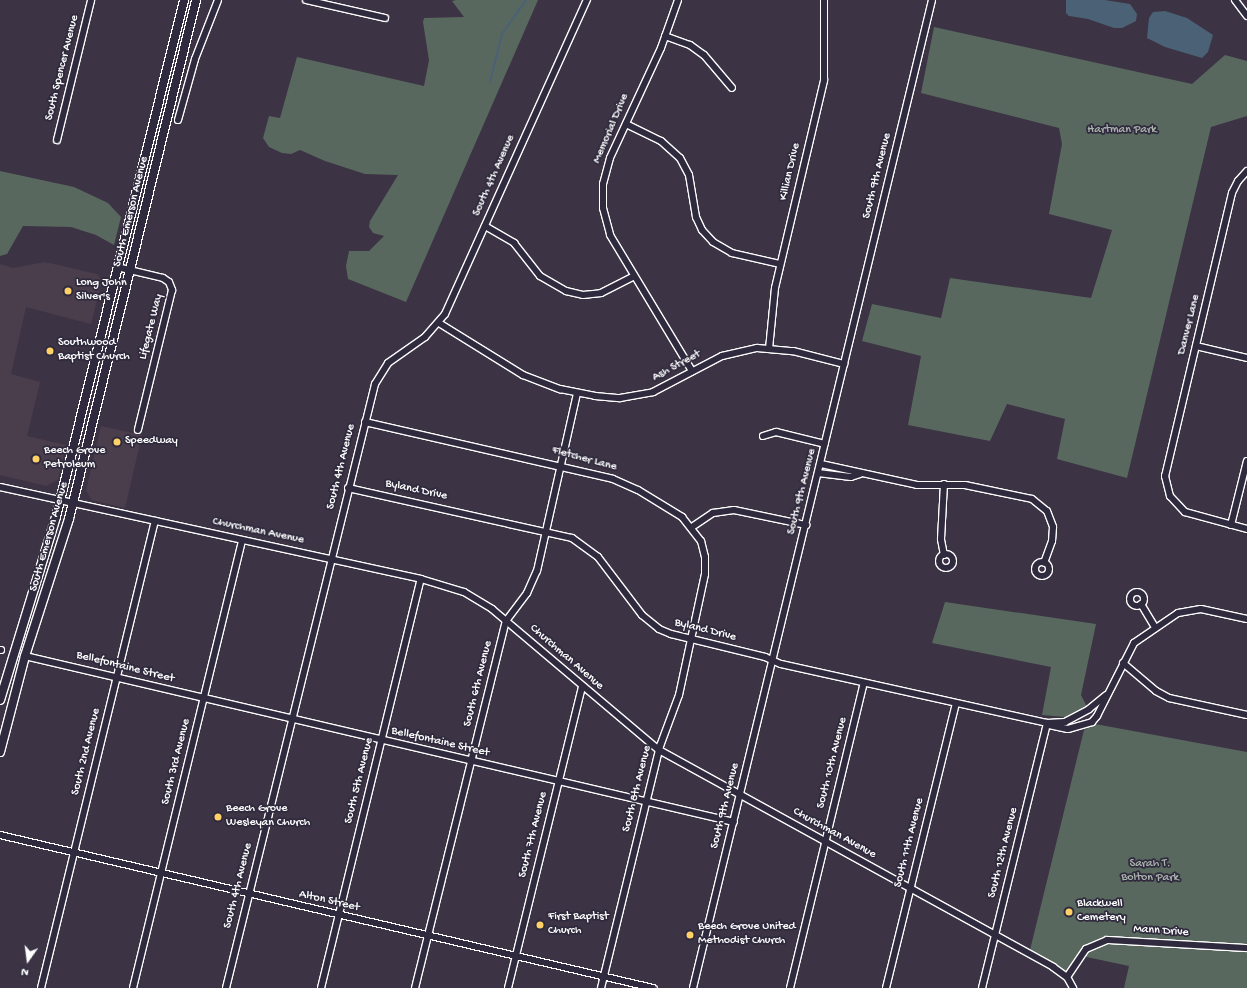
<!DOCTYPE html>
<style>
body{margin:0}
#map{position:relative;width:1247px;height:988px;overflow:hidden;background:#3c3344;font-family:"Gochi Hand",sans-serif}
div>[style]{position:absolute}
[style*='--x']{left:calc(var(--x)*1px);top:calc(var(--y)*1px);width:calc(var(--w)*1px);rotate:calc(var(--a)*1deg)}
.built>*{inset:0;background:#4b3e4c}
.green>*{inset:0;background:#59685e}
.water>*{inset:0;background:#4b6176}
.stream>*{height:2px;margin:-1px;padding:0 1px;transform-origin:1px;border-radius:1px;background:#4b6176}
.roads{filter:drop-shadow(1px 0 #fff) drop-shadow(-1px 0 #fff) drop-shadow(0 1px #fff) drop-shadow(0 -1px #fff)}
.minor>*{height:6px;margin:-3px;padding:0 3px;transform-origin:3px;border-radius:3px;background:#2f2a3d}
.minor>.ring{margin:-3px;padding:0;box-sizing:content-box;background:none;border:6px solid #2f2a3d;border-radius:50%}
.major>*{height:8px;margin:-4px;padding:0 4px;transform-origin:4px;border-radius:4px;background:#2f2a3d}
.dots>*{width:11px;height:11px;translate:-50% -50%;box-sizing:border-box;border:2px solid #2f2a3d;border-radius:50%}
span{translate:-50% -50%;white-space:nowrap;text-align:center;line-height:1.15;-webkit-text-stroke:3.5px #2f2a3d;paint-order:stroke}
.street-label{font-size:12px;color:#fff}
.park-label{font-size:12px;color:#acb4ae}
.poi-label{font-size:12px;color:#fff}
.left{translate:0 -50%;text-align:left}
.north{position:absolute;left:8px;top:940px;width:40px;height:40px;-webkit-text-stroke:3px #2f2a3d;paint-order:stroke;rotate:194deg;font-size:11px;font-weight:700;line-height:16px;text-align:center;color:#fff}
.north::after{content:'';display:block;margin:auto;width:14px;height:18px;background:#fff;clip-path:polygon(50% 0,100% 100%,50% 72%,0 100%)}
</style>
<div id="map">
<div class="built">
<div style="clip-path:polygon(45px 262px,97px 274px,102px 281px,91px 324px,26px 307px,11px 374px,40px 382px,27px 436px,66px 445px,58px 480px,46px 486px,0 475px,0 264px,13px 268px)"></div>
<div style="clip-path:polygon(101px 426px,142px 435px,125px 508px,92px 500px,86px 491px)"></div>
</div>
<div class="green">
<div style="clip-path:polygon(456px 0,538px 0,406px 302px,348px 279px,346px 266px,349px 251px,369px 251px,384px 236px,373px 233px,369px 227px,370px 221px,398px 175px,365px 174px,325px 161px,300px 150px,291px 154px,282px 153px,269px 147px,263px 138px,269px 116px,280px 118px,297px 57px,424px 86px,429px 60px,423px 22px,424px 18px,464px 17px,452px 1px)"></div>
<div style="clip-path:polygon(934px 27px,1192px 84px,1225px 55px,1247px 61px,1247px 116px,1211px 127px,1127px 478px,1057px 459px,1065px 419px,1007px 404px,990px 441px,908px 425px,921px 356px,862px 341px,872px 304px,941px 318px,950px 278px,1091px 298px,1112px 230px,1049px 214px,1062px 144px,1059px 128px,921px 93px)"></div>
<div style="clip-path:polygon(0 171px,74px 187px,108px 203px,121px 217px,114px 245px,96px 235px,71px 227px,23px 226px,7px 254px,0 256px)"></div>
<div style="clip-path:polygon(945px 602px,1096px 624px,1081px 695px,1087px 707px,1065px 717px,1042px 715px,1051px 667px,932px 643px)"></div>
<div style="clip-path:polygon(1095px 724px,1247px 752px,1247px 988px,1124px 988px,1129px 966px,1082px 956px,1067px 977px,1029px 954px,1084px 730px)"></div>
</div>
<div class="water">
<div style="clip-path:polygon(1066px 0,1105px 0,1130px 4px,1137px 14px,1136px 21px,1122px 28px,1114px 28px,1088px 19px,1069px 16px,1066px 13px)"></div>
<div style="clip-path:polygon(1165px 11px,1187px 18px,1213px 35px,1208px 52px,1202px 58px,1165px 47px,1147px 38px,1149px 18px,1153px 12px)"></div>
</div>
<div class="stream">
<div style="--x:490;--y:82;--w:49;--a:-76"></div>
<div style="--x:502;--y:34;--w:42;--a:-54.8"></div>
</div>
<div class="roads">
<div class="minor">
<div style="--x:306;--y:0;--w:81;--a:12.8"></div>
<div style="--x:678;--y:0;--w:51;--a:109.5"></div>
<div style="--x:661;--y:48;--w:121;--a:114.9"></div>
<div style="--x:610;--y:158;--w:27;--a:105"></div>
<div style="--x:603;--y:184;--w:24;--a:90"></div>
<div style="--x:603;--y:208;--w:28;--a:75"></div>
<div style="--x:610;--y:235;--w:159;--a:58.9"></div>
<div style="--x:1235;--y:0;--w:20;--a:53"></div>
<div style="--x:665;--y:36;--w:27;--a:20"></div>
<div style="--x:690;--y:45;--w:17;--a:36"></div>
<div style="--x:704;--y:55;--w:43;--a:49.7"></div>
<div style="--x:178;--y:120;--w:63;--a:-74.4"></div>
<div style="--x:195;--y:59;--w:63;--a:-68.7"></div>
<div style="--x:626;--y:124;--w:39;--a:26"></div>
<div style="--x:661;--y:141;--w:25;--a:42"></div>
<div style="--x:680;--y:158;--w:19;--a:62"></div>
<div style="--x:689;--y:175;--w:43;--a:80.5"></div>
<div style="--x:696;--y:217;--w:14;--a:65"></div>
<div style="--x:702;--y:230;--w:16;--a:47"></div>
<div style="--x:713;--y:242;--w:22;--a:30"></div>
<div style="--x:732;--y:253;--w:49;--a:12.9"></div>
<div style="--x:57;--y:140;--w:144;--a:-76.3"></div>
<div style="--x:1247;--y:171;--w:13;--a:132"></div>
<div style="--x:1238;--y:181;--w:13;--a:117"></div>
<div style="--x:1232;--y:193;--w:291;--a:103.3"></div>
<div style="--x:1165;--y:476;--w:21;--a:76"></div>
<div style="--x:1170;--y:496;--w:22;--a:47"></div>
<div style="--x:1185;--y:512;--w:64;--a:15.3"></div>
<div style="--x:485;--y:226;--w:34;--a:30"></div>
<div style="--x:514;--y:243;--w:42;--a:51.8"></div>
<div style="--x:540;--y:276;--w:30;--a:30"></div>
<div style="--x:566;--y:291;--w:17;--a:13"></div>
<div style="--x:583;--y:295;--w:18;--a:-6"></div>
<div style="--x:601;--y:293;--w:37;--a:-27"></div>
<div style="--x:117;--y:267;--w:47;--a:13.4"></div>
<div style="--x:163;--y:278;--w:7;--a:34"></div>
<div style="--x:169;--y:282;--w:9;--a:69"></div>
<div style="--x:172;--y:290;--w:144;--a:103.7"></div>
<div style="--x:439;--y:323;--w:99;--a:31.8"></div>
<div style="--x:523;--y:375;--w:40;--a:21"></div>
<div style="--x:560;--y:389;--w:36;--a:11"></div>
<div style="--x:595;--y:396;--w:25;--a:5"></div>
<div style="--x:620;--y:398;--w:34;--a:-10"></div>
<div style="--x:653;--y:392;--w:78;--a:-27.6"></div>
<div style="--x:722;--y:356;--w:36;--a:-13"></div>
<div style="--x:757;--y:348;--w:36;--a:5"></div>
<div style="--x:793;--y:351;--w:53;--a:14.3"></div>
<div style="--x:1196;--y:346;--w:52;--a:13.2"></div>
<div style="--x:769;--y:349;--w:61;--a:-84.4"></div>
<div style="--x:775;--y:288;--w:214;--a:-76.7"></div>
<div style="--x:824;--y:80;--w:80;--a:-90"></div>
<div style="--x:365;--y:422;--w:254;--a:12.9"></div>
<div style="--x:613;--y:479;--w:27;--a:24"></div>
<div style="--x:638;--y:490;--w:52;--a:31.5"></div>
<div style="--x:682;--y:517;--w:31;--a:52"></div>
<div style="--x:701;--y:541;--w:16;--a:76"></div>
<div style="--x:705;--y:557;--w:17;--a:90"></div>
<div style="--x:705;--y:574;--w:124;--a:102.1"></div>
<div style="--x:679;--y:695;--w:54;--a:110.4"></div>
<div style="--x:660;--y:746;--w:249;--a:103.7"></div>
<div style="--x:763;--y:436;--w:14;--a:-17"></div>
<div style="--x:776;--y:432;--w:50;--a:13.8"></div>
<div style="--x:821;--y:464;--w:98;--a:12.3"></div>
<div style="--x:917;--y:485;--w:48;--a:0"></div>
<div style="--x:965;--y:485;--w:68;--a:11.8"></div>
<div style="--x:1032;--y:499;--w:19;--a:39"></div>
<div style="--x:1047;--y:511;--w:17;--a:69"></div>
<div style="--x:1053;--y:527;--w:14;--a:94"></div>
<div style="--x:1052;--y:541;--w:23;--a:110"></div>
<div style="--x:818;--y:473;--w:33;--a:7"></div>
<div style="--x:851;--y:477;--w:9;--a:-18"></div>
<div style="--x:0;--y:487;--w:431;--a:12.3"></div>
<div style="--x:421;--y:579;--w:45;--a:16.8"></div>
<div style="--x:464;--y:592;--w:33;--a:31"></div>
<div style="--x:492;--y:609;--w:219;--a:40.2"></div>
<div style="--x:659;--y:750;--w:450;--a:28.8"></div>
<div style="--x:1053;--y:967;--w:17;--a:36"></div>
<div style="--x:1067;--y:977;--w:13;--a:61"></div>
<div style="--x:348;--y:488;--w:230;--a:12.6"></div>
<div style="--x:572;--y:538;--w:32;--a:36"></div>
<div style="--x:598;--y:557;--w:73;--a:52.8"></div>
<div style="--x:642;--y:615;--w:22;--a:39"></div>
<div style="--x:659;--y:629;--w:13;--a:23"></div>
<div style="--x:671;--y:634;--w:97;--a:13.7"></div>
<div style="--x:765;--y:657;--w:17;--a:24"></div>
<div style="--x:781;--y:664;--w:272;--a:12.5"></div>
<div style="--x:1047;--y:723;--w:18;--a:-3"></div>
<div style="--x:1065;--y:722;--w:27;--a:-28"></div>
<div style="--x:1089;--y:709;--w:22;--a:-39"></div>
<div style="--x:1231;--y:525;--w:66;--a:-76"></div>
<div style="--x:692;--y:527;--w:25;--a:-34"></div>
<div style="--x:713;--y:513;--w:21;--a:-8"></div>
<div style="--x:734;--y:510;--w:74;--a:11.8"></div>
<div class="ring" style="left:939px;top:554px;width:8px;height:8px"></div>
<div style="--x:944;--y:555;--w:16;--a:-101"></div>
<div style="--x:941;--y:539;--w:55;--a:-86.9"></div>
<div class="ring" style="left:1035px;top:562px;width:8px;height:8px"></div>
<div class="ring" style="left:1130px;top:592px;width:8px;height:8px"></div>
<div style="--x:1141;--y:604;--w:27;--a:59"></div>
<div style="--x:0;--y:650;--w:1;--a:0"></div>
<div style="--x:25;--y:656;--w:728;--a:13.18"></div>
<div style="--x:1123;--y:663;--w:43;--a:40.3"></div>
<div style="--x:1156;--y:691;--w:15;--a:28"></div>
<div style="--x:1169;--y:698;--w:80;--a:12.3"></div>
<div style="--x:1049;--y:725;--w:19;--a:12"></div>
<div style="--x:1068;--y:729;--w:25;--a:-16"></div>
<div style="--x:1092;--y:722;--w:8;--a:-50"></div>
<div style="--x:1097;--y:716;--w:82;--a:-63.1"></div>
<div style="--x:1134;--y:643;--w:53;--a:-34.3"></div>
<div style="--x:1178;--y:613;--w:23;--a:-10"></div>
<div style="--x:1201;--y:609;--w:47;--a:12.3"></div>
<div style="--x:0;--y:835;--w:671;--a:13.19"></div>
<div style="--x:1067;--y:977;--w:34;--a:-56"></div>
<div style="--x:1086;--y:949;--w:23;--a:-23"></div>
<div style="--x:1107;--y:940;--w:140;--a:3.3"></div>
<div style="--x:41;--y:988;--w:481;--a:-76.3"></div>
<div style="--x:133;--y:988;--w:461;--a:-76.3"></div>
<div style="--x:226;--y:988;--w:622;--a:-76.14"></div>
<div style="--x:375;--y:384;--w:25;--a:-58"></div>
<div style="--x:388;--y:363;--w:45;--a:-35.1"></div>
<div style="--x:425;--y:337;--w:30;--a:-49"></div>
<div style="--x:445;--y:314;--w:345;--a:-65.7"></div>
<div style="--x:321;--y:988;--w:421;--a:-76.3"></div>
<div style="--x:415;--y:988;--w:378;--a:-76.1"></div>
<div style="--x:506;--y:621;--w:35;--a:-53"></div>
<div style="--x:527;--y:593;--w:24;--a:-66"></div>
<div style="--x:537;--y:571;--w:182;--a:-77.3"></div>
<div style="--x:508;--y:988;--w:310;--a:-76.2"></div>
<div style="--x:693;--y:988;--w:1016;--a:-76.4"></div>
<div style="--x:790;--y:988;--w:314;--a:-76.4"></div>
<div style="--x:886;--y:988;--w:293;--a:-76.2"></div>
<div style="--x:982;--y:988;--w:273;--a:-76.2"></div>
</div>
<div class="major">
<div style="--x:0;--y:700;--w:191;--a:-73"></div>
<div style="--x:56;--y:517;--w:533;--a:-76.09"></div>
<div style="--x:0;--y:752;--w:99;--a:-75.4"></div>
<div style="--x:25;--y:656;--w:144;--a:-72.2"></div>
<div style="--x:69;--y:519;--w:534;--a:-76.25"></div>
</div>
</div>
<div class="dots">
<div style="left:68px;top:291px;background:#ffd166"></div>
<div style="left:50px;top:351px;background:#ffd166"></div>
<div style="left:117px;top:442px;background:#ffd166"></div>
<div style="left:36px;top:459px;background:#ffd166"></div>
<div style="left:218px;top:817px;background:#ffd166"></div>
<div style="left:1069px;top:912px;background:#ffd166"></div>
<div style="left:540px;top:925px;background:#ffd166"></div>
<div style="left:690px;top:935px;background:#ffd166"></div>
</div>
<div class="street-label">
<span style="left:63px;top:68px;rotate:-76deg">South Spencer Avenue</span>
<span style="left:612px;top:129px;rotate:-67deg">Memorial Drive</span>
<span style="left:791px;top:172px;rotate:-77deg">Killian Drive</span>
<span style="left:495px;top:176px;rotate:-66deg">South 4th Avenue</span>
<span style="left:878px;top:176px;rotate:-76deg">South 9th Avenue</span>
<span style="left:132px;top:212px;rotate:-76deg">South Emerson Avenue</span>
<span style="left:1190px;top:325px;rotate:-76deg">Danver Lane</span>
<span style="left:152px;top:327px;rotate:-76deg">Lifegate Way</span>
<span style="left:677px;top:367px;rotate:-28deg">Ash Street</span>
<span style="left:584px;top:460px;rotate:15deg">Fletcher Lane</span>
<span style="left:342px;top:467px;rotate:-76deg">South 4th Avenue</span>
<span style="left:416px;top:491px;rotate:12deg">Byland Drive</span>
<span style="left:803px;top:492px;rotate:-76deg">South 9th Avenue</span>
<span style="left:258px;top:532px;rotate:12deg">Churchman Avenue</span>
<span style="left:50px;top:537px;rotate:-74deg">South Emerson Avenue</span>
<span style="left:705px;top:631px;rotate:14deg">Byland Drive</span>
<span style="left:566px;top:658px;rotate:41deg">Churchman Avenue</span>
<span style="left:125px;top:668px;rotate:14deg">Bellefontaine Street</span>
<span style="left:479px;top:684px;rotate:-76deg">South 6th Avenue</span>
<span style="left:440px;top:743px;rotate:13deg">Bellefontaine Street</span>
<span style="left:87px;top:752px;rotate:-76deg">South 2nd Avenue</span>
<span style="left:177px;top:762px;rotate:-76deg">South 3rd Avenue</span>
<span style="left:833px;top:763px;rotate:-76deg">South 10th Avenue</span>
<span style="left:360px;top:781px;rotate:-76deg">South 5th Avenue</span>
<span style="left:638px;top:789px;rotate:-76deg">South 8th Avenue</span>
<span style="left:726px;top:806px;rotate:-76deg">South 9th Avenue</span>
<span style="left:834px;top:834px;rotate:29deg">Churchman Avenue</span>
<span style="left:534px;top:835px;rotate:-76deg">South 7th Avenue</span>
<span style="left:910px;top:843px;rotate:-76deg">South 11th Avenue</span>
<span style="left:1004px;top:853px;rotate:-76deg">South 12th Avenue</span>
<span style="left:239px;top:886px;rotate:-76deg">South 4th Avenue</span>
<span style="left:329px;top:902px;rotate:13deg">Alton Street</span>
<span style="left:1161px;top:932px;rotate:4deg">Mann Drive</span>
</div>
<div class="park-label">
<span style="left:1122px;top:131px">Hartman Park</span>
<span style="left:1150px;top:872px">Sarah T.<br>Bolton Park</span>
</div>
<div class="poi-label">
<span class="left" style="left:76px;top:291px">Long John<br>Silver's</span>
<span class="left" style="left:58px;top:351px">Southwood<br>Baptist Church</span>
<span class="left" style="left:125px;top:442px">Speedway</span>
<span class="left" style="left:44px;top:459px">Beech Grove<br>Petroleum</span>
<span class="left" style="left:226px;top:817px">Beech Grove<br>Wesleyan Church</span>
<span class="left" style="left:1077px;top:912px">Blackwell<br>Cemetery</span>
<span class="left" style="left:548px;top:925px">First Baptist<br>Church</span>
<span class="left" style="left:698px;top:935px">Beech Grove United<br>Methodist Church</span>
</div>
<div class="north">N</div>
</div>
